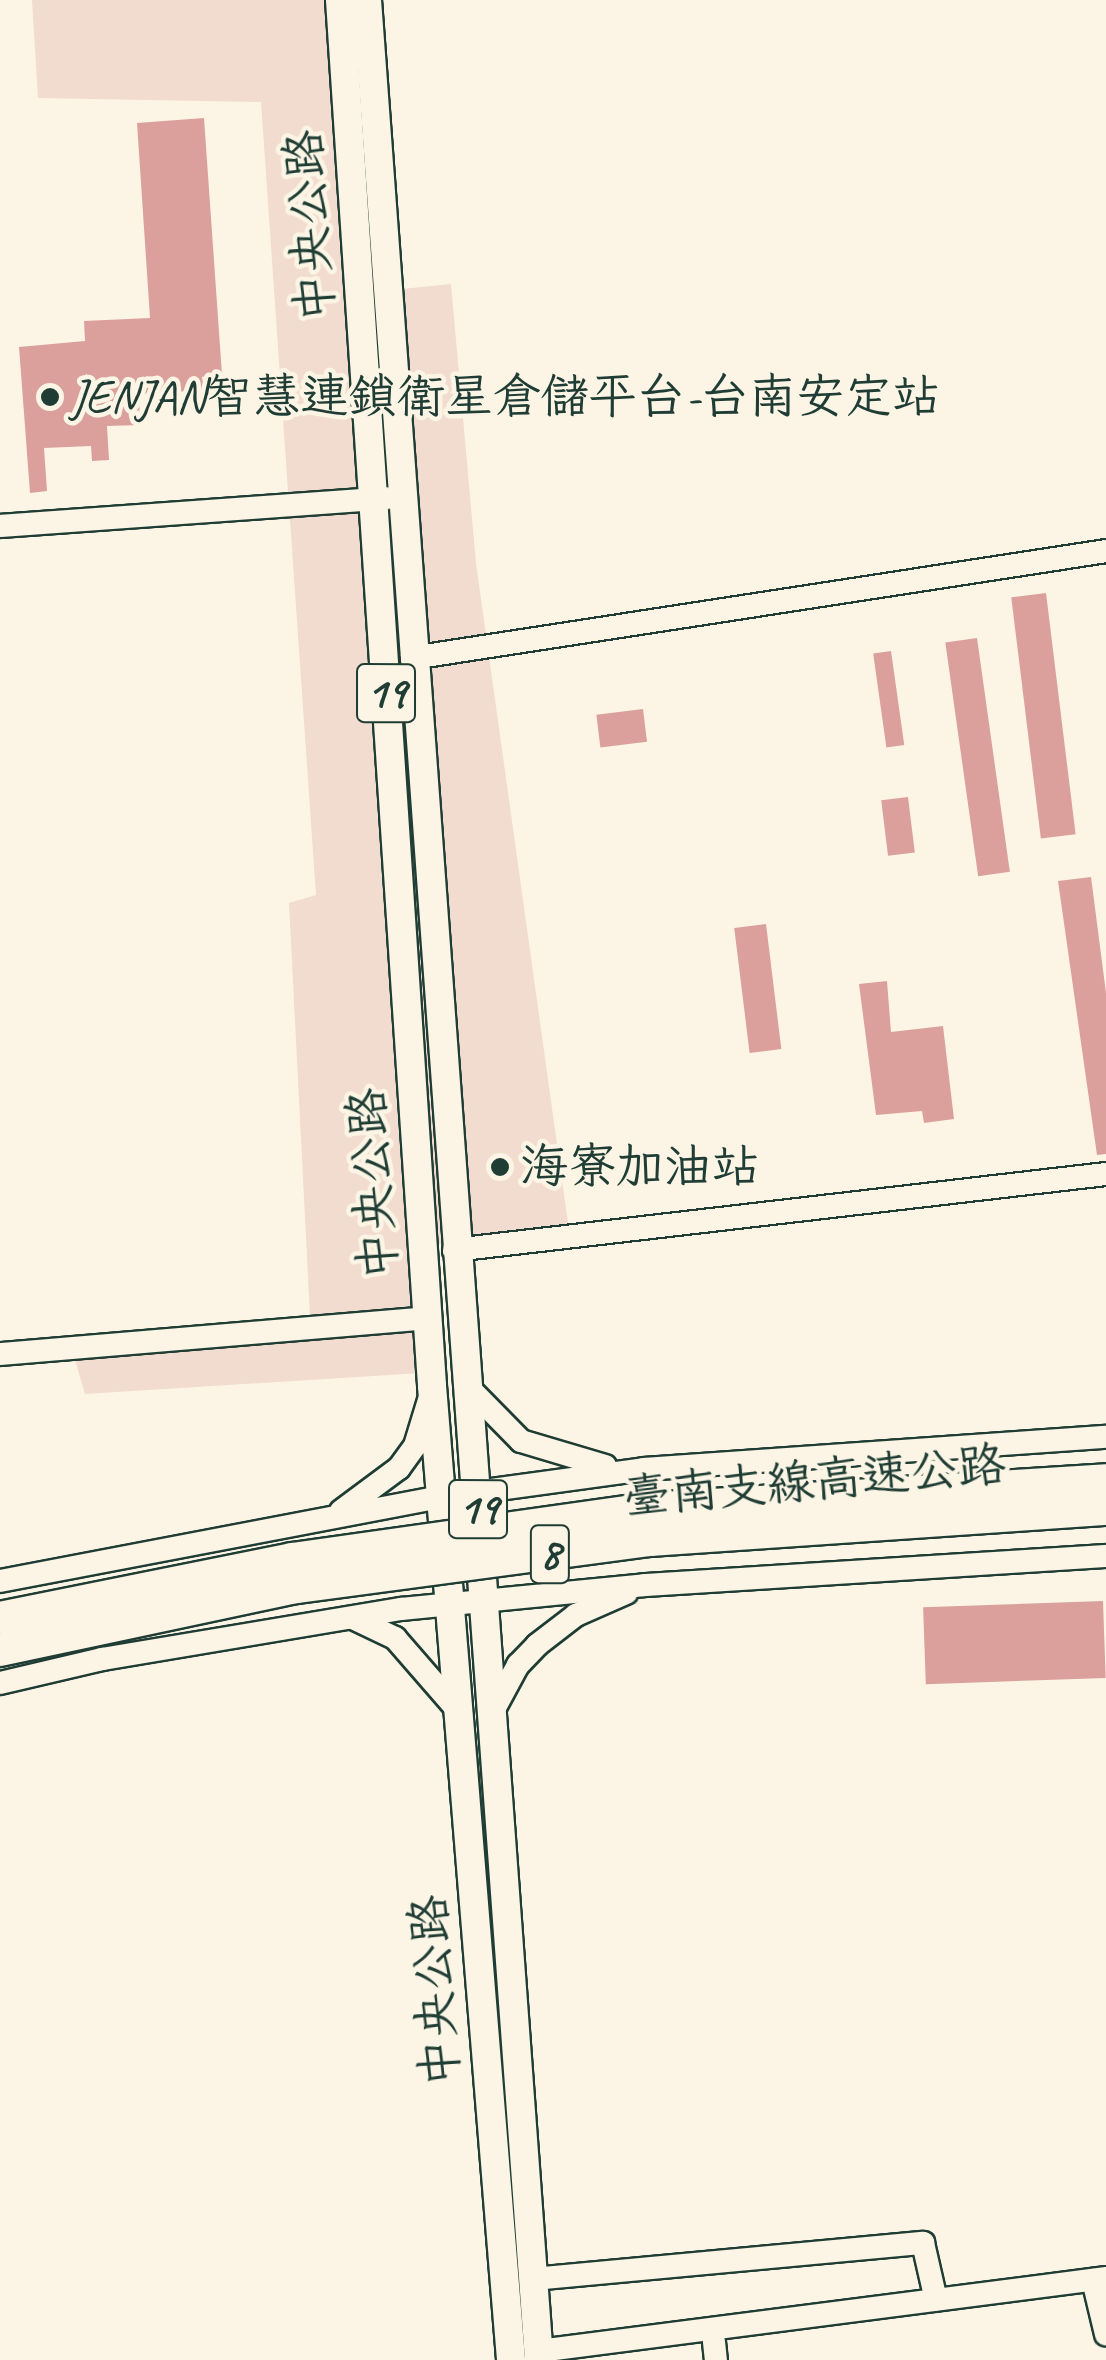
<!DOCTYPE html>
<meta charset="utf-8">
<style>
body{margin:0}
#map{position:relative;width:1106px;height:2360px;overflow:hidden;background:#fcf5e5;font-family:Caveat,"LXGW WenKai TC",sans-serif}
div>[style]{position:absolute}
[style*='--x']{left:calc(var(--x)*1px);top:calc(var(--y)*1px);width:calc(var(--w)*1px);rotate:calc(var(--a)*1deg)}
.built>*{inset:0;background:#f2dccf}
.building>*{inset:0;background:#dba09c;transform-origin:0 0}
.roads{filter:drop-shadow(2px 0 #1f3d34) drop-shadow(-2px 0 #1f3d34) drop-shadow(0 2px #1f3d34) drop-shadow(0 -2px #1f3d34)}
.minor>*{height:22px;margin:-11px;padding:0 11px;transform-origin:11px;border-radius:11px;background:#fcf5e5}
.major>*{height:28px;margin:-14px;padding:0 14px;transform-origin:14px;border-radius:14px;background:#fcf5e5}
.bridges{filter:drop-shadow(2px 0 #1f3d34) drop-shadow(-2px 0 #1f3d34) drop-shadow(0 2px #1f3d34) drop-shadow(0 -2px #1f3d34)}
.highway-bridge>*{height:32px;margin:-16px;padding:0 16px;transform-origin:16px;border-radius:16px;background:#fcf5e5}
.dots>*{width:28px;height:28px;translate:-50% -50%;box-sizing:border-box;border:5px solid #fcf5e5;border-radius:50%}
span{translate:-50% -50%;white-space:nowrap;text-align:center;line-height:1.15;-webkit-text-stroke:9px #fcf5e5;paint-order:stroke}
.shield-label span{padding:2px 8px;background:#fcf5e5;border:2px solid;border-radius:8px;-webkit-text-stroke-width:0}
.shield-label{font-size:45px;color:#1f3d34;font-weight:700}
.street-label{font-size:48px;color:#1f3d34}
.poi-label{font-size:48px;color:#1f3d34}
.left{translate:0 -50%;text-align:left}
</style>
<div id="map">
<div class="built">
<div style="clip-path:polygon(32px 0,370px 0,392px 290px,451px 284px,476px 563px,569px 1230px,411px 1247px,421px 1373px,85px 1394px,72px 1350px,310px 1316px,289px 903px,316px 895px,261px 102px,38px 98px)"></div>
</div>
<div class="building">
<div style="clip-path:polygon(204px 118px,223px 389px,139px 394px,140px 425px,107px 426px,109px 460px,92px 461px,91px 446px,44px 448px,47px 491px,30px 493px,19px 347px,85px 341px,84px 321px,150px 318px,137px 123px)"></div>
<div style="left:1046px;top:593px;width:243px;height:35px;rotate:83deg"></div>
<div style="left:977px;top:638px;width:236px;height:32px;rotate:82deg"></div>
<div style="left:891px;top:651px;width:95px;height:18px;rotate:82deg"></div>
<div style="left:643px;top:709px;width:33px;height:47px;rotate:83deg"></div>
<div style="left:908px;top:797px;width:56px;height:27px;rotate:83deg"></div>
<div style="clip-path:polygon(1091px 877px,1106px 993px,1106px 1154px,1097px 1155px,1058px 881px)"></div>
<div style="left:766px;top:924px;width:126px;height:32px;rotate:83deg"></div>
<div style="clip-path:polygon(887px 981px,891px 1032px,943px 1026px,954px 1119px,924px 1123px,922px 1111px,876px 1115px,859px 984px)"></div>
<div style="left:1103px;top:1601px;width:77px;height:180px;rotate:88deg"></div>
</div>
<div class="roads">
<div class="minor">
<div style="--x:0;--y:526;--w:387;--a:-4.1"></div>
<div style="--x:412;--y:658;--w:702;--a:-8.76"></div>
<div style="--x:454;--y:1250;--w:656;--a:-6.65"></div>
<div style="--x:0;--y:1354;--w:429;--a:-4.8"></div>
<div style="--x:465;--y:1384;--w:80;--a:45.5"></div>
<div style="--x:521;--y:1441;--w:88;--a:16.6"></div>
<div style="--x:341;--y:1511;--w:72;--a:-36.6"></div>
<div style="--x:399;--y:1468;--w:27;--a:-54"></div>
<div style="--x:415;--y:1446;--w:48;--a:-73.1"></div>
<div style="--x:0;--y:1581;--w:448;--a:-10.8"></div>
<div style="--x:440;--y:1497;--w:206;--a:-7.8"></div>
<div style="--x:644;--y:1469;--w:463;--a:-4"></div>
<div style="--x:353;--y:1618;--w:47;--a:25.5"></div>
<div style="--x:395;--y:1638;--w:101;--a:49"></div>
<div style="--x:0;--y:1683;--w:105;--a:-13.2"></div>
<div style="--x:102;--y:1659;--w:303;--a:-9.5"></div>
<div style="--x:401;--y:1609;--w:245;--a:-5.6"></div>
<div style="--x:645;--y:1585;--w:462;--a:-3.6"></div>
<div style="--x:492;--y:1713;--w:55;--a:-61.6"></div>
<div style="--x:518;--y:1665;--w:28;--a:-46"></div>
<div style="--x:537;--y:1645;--w:49;--a:-37.6"></div>
<div style="--x:576;--y:1615;--w:55;--a:-23.7"></div>
<div style="--x:533;--y:2279;--w:392;--a:-5.3"></div>
<div style="--x:923;--y:2243;--w:58;--a:77.2"></div>
<div style="--x:1093;--y:2280;--w:56;--a:76.5"></div>
<div style="--x:714;--y:2342;--w:18;--a:84"></div>
<div style="--x:539;--y:2351;--w:572;--a:-7.34"></div>
</div>
<div class="major">
<div style="--x:340;--y:0;--w:1389;--a:86.2"></div>
<div style="--x:432;--y:1386;--w:977;--a:85.36"></div>
<div style="--x:367;--y:0;--w:2366;--a:85.83"></div>
</div>
</div>
<div class="bridges">
<div class="highway-bridge">
<div style="--x:0;--y:1618;--w:298;--a:-11.4"></div>
<div style="--x:292;--y:1559;--w:360;--a:-8"></div>
<div style="--x:649;--y:1509;--w:458;--a:-3.6"></div>
<div style="--x:0;--y:1650;--w:304;--a:-12"></div>
<div style="--x:297;--y:1587;--w:357;--a:-7.6"></div>
<div style="--x:651;--y:1540;--w:456;--a:-3.9"></div>
</div>
</div>
<div class="dots">
<div style="left:50px;top:397px;background:#1f3d34"></div>
<div style="left:500px;top:1167px;background:#1f3d34"></div>
</div>
<div class="shield-label">
<span style="left:386px;top:693px">19</span>
<span style="left:478px;top:1509px">19</span>
<span style="left:550px;top:1554px">8</span>
</div>
<div class="street-label">
<span style="left:310px;top:226px;rotate:-94deg">中央公路</span>
<span style="left:373px;top:1184px;rotate:-94deg">中央公路</span>
<span style="left:814px;top:1481px;rotate:-5deg">臺南支線高速公路</span>
<span style="left:435px;top:1991px;rotate:-94deg">中央公路</span>
</div>
<div class="poi-label">
<span class="left" style="left:70px;top:397px">JENJAN智慧連鎖衛星倉儲平台-台南安定站</span>
<span class="left" style="left:520px;top:1167px">海寮加油站</span>
</div>
</div>
